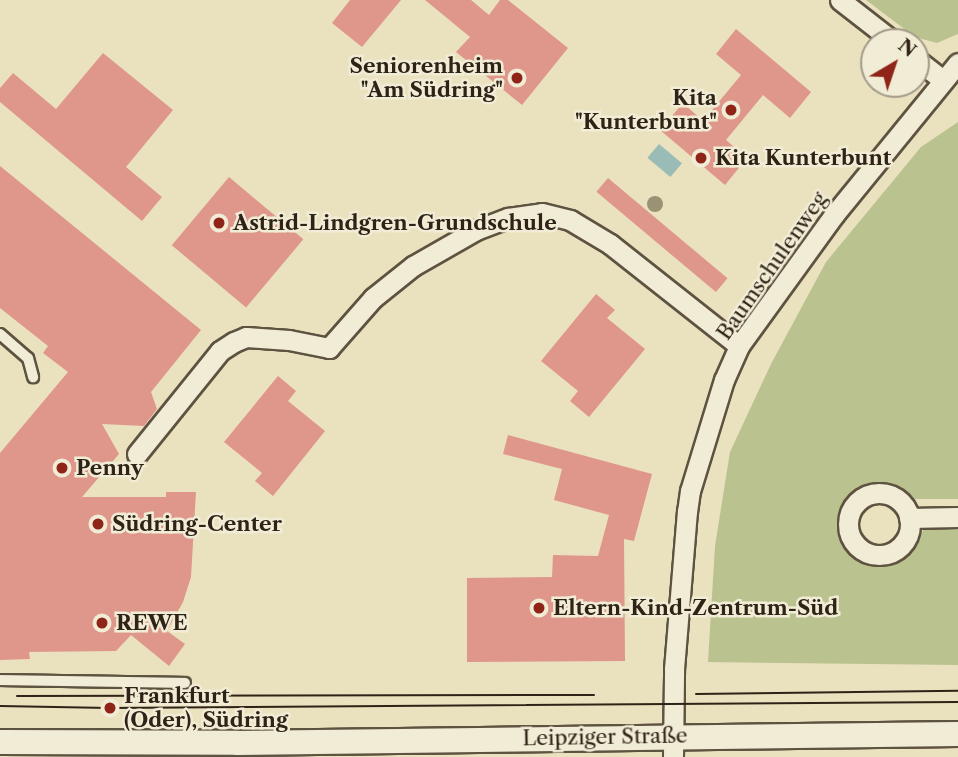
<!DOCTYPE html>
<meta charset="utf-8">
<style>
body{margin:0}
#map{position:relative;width:958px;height:757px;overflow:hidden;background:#eae1be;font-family:"Libre Caslon Text",serif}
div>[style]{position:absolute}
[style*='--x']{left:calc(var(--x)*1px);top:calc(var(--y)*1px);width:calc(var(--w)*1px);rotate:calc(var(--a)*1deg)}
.green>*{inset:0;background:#bac28f}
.water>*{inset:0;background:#99bcb7;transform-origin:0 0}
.building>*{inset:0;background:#df978c;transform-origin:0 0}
.roads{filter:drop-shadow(2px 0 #5e5240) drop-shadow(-2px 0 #5e5240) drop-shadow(0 2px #5e5240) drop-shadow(0 -2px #5e5240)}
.service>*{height:10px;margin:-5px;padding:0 5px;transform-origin:5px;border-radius:5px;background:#f1ecd5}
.minor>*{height:19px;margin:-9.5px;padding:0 9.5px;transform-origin:9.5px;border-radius:9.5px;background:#f1ecd5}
.minor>.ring{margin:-9.5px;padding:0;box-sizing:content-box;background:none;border:19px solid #f1ecd5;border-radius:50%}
.tertiary>*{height:24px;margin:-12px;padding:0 12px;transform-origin:12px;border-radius:12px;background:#f1ecd5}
.tram>*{height:2px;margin:-1px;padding:0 1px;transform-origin:1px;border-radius:1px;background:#2f2216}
.trees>*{width:16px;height:16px;margin:-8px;border-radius:50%;background:#9a9275}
.dots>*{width:19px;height:19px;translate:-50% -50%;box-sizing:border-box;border:4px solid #f1ecd5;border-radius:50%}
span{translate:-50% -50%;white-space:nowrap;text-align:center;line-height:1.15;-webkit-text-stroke:5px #f1ecd5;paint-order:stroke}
.poi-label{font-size:21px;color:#2f2216;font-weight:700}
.right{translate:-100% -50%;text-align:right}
.left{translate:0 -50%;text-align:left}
.street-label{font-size:21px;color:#2f2216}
.north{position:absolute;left:860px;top:28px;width:70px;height:70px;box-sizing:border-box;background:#f1ecd5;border:2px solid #a39b89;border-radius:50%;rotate:39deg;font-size:19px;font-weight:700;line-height:28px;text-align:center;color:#2f2216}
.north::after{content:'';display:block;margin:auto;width:24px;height:32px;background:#8f2418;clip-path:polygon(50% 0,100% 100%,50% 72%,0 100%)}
</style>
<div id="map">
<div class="green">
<div style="clip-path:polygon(866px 0,958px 0,958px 34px,937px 43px,915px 37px)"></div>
<div style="clip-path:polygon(958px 122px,958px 499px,911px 499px,887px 489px,864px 489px,845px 510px,840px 527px,854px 552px,875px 562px,899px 557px,915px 544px,924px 529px,958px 529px,958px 665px,708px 662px,715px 546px,730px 452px,771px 364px,826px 262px,921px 147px)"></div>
</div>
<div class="water">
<div style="left:659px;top:144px;width:30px;height:18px;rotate:40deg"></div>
</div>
<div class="building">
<div style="clip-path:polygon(350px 0,401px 0,362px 47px,332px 23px)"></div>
<div style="clip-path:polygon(425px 0,471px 0,489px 15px,500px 0,508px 0,568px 48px,522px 105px,456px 52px,470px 37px)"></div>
<div style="clip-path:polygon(736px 29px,811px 92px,790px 118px,763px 95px,726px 140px,747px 158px,725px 185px,660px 130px,683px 103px,703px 121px,741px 75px,716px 54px)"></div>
<div style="clip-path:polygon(103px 53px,173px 110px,126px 167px,162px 197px,142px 221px,0 102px,0 88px,13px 73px,56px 109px)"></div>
<div style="clip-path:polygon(0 166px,201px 330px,151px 392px,157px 409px,144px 426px,102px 424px,119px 454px,82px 497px,166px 497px,166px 492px,196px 492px,191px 577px,183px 602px,167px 631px,185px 644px,169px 666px,131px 635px,116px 651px,29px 652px,30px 659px,0 660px,0 453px,68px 372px,43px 353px,48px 346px,0 308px)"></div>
<div style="left:229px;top:177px;width:97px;height:89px;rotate:40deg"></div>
<div style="left:608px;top:178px;width:156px;height:18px;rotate:40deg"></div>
<div style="clip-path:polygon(596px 294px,615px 310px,607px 318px,645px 349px,589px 417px,570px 401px,578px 391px,541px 361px)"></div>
<div style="clip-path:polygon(278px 376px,296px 391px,288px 401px,325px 431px,273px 496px,255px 481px,262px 473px,224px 442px)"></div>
<div style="clip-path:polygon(508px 435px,652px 474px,634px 541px,624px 539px,625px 661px,467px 662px,467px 578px,552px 577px,553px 555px,598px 556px,609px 515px,554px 500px,562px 469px,503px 454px)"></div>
</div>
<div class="roads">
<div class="service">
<div style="--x:0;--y:334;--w:37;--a:41"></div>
<div style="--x:28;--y:358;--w:20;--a:75"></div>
<div style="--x:0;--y:680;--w:185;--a:0.9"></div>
</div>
<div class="minor">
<div style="--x:840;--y:0;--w:68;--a:37.9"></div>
<div style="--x:916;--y:59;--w:34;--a:38"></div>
<div style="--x:137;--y:454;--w:132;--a:-51.1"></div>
<div style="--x:220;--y:351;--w:17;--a:-33"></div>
<div style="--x:234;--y:342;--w:13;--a:-23"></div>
<div style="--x:246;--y:337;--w:43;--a:4"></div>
<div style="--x:289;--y:340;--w:41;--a:11.3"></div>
<div style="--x:329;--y:348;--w:67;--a:-48.7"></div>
<div style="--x:373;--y:298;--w:51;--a:-38.7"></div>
<div style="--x:413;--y:266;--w:73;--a:-29.7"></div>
<div style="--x:476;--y:230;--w:34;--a:-21"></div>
<div style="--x:508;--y:218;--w:34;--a:-8"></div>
<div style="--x:542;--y:213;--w:29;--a:14"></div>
<div style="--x:570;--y:220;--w:47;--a:31"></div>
<div style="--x:610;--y:244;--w:164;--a:38.3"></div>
<div class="ring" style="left:848px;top:493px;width:43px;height:43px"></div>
<div style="--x:909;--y:518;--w:49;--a:-1.2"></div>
<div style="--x:673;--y:757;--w:88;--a:-89.3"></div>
<div style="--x:674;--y:669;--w:158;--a:-85.3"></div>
<div style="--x:687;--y:512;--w:21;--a:-82"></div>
<div style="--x:690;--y:491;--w:116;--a:-73"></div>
<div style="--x:724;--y:380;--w:37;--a:-66"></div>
<div style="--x:739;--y:346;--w:162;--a:-54.1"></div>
<div style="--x:834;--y:215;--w:196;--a:-50.8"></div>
</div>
<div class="tertiary">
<div style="--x:0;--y:742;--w:237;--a:0.2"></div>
<div style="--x:237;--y:743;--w:721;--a:-0.72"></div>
</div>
</div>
<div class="tram">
<div style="--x:696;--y:694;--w:262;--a:-0.7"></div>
<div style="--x:17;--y:696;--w:577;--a:-0.1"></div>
<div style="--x:0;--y:706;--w:110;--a:1"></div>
<div style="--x:110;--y:708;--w:848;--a:-0.41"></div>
</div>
<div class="trees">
<div style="left:655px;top:204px"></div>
</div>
<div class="dots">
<div style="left:517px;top:78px;background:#8f2418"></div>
<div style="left:731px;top:110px;background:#8f2418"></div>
<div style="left:701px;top:158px;background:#8f2418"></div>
<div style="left:219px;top:223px;background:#8f2418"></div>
<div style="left:62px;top:468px;background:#8f2418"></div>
<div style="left:98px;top:524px;background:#8f2418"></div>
<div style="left:539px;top:608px;background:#8f2418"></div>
<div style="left:102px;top:623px;background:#8f2418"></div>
<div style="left:110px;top:708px;background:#8f2418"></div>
</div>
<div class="poi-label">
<span class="right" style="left:503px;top:78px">Seniorenheim<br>"Am Südring"</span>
<span class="right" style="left:717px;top:110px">Kita<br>"Kunterbunt"</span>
<span class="left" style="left:715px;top:158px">Kita Kunterbunt</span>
<span class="left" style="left:233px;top:223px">Astrid-Lindgren-Grundschule</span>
<span class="left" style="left:76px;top:468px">Penny</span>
<span class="left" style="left:112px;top:524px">Südring-Center</span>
<span class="left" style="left:553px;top:608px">Eltern-Kind-Zentrum-Süd</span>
<span class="left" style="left:116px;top:623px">REWE</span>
<span class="left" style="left:124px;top:708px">Frankfurt<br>(Oder), Südring</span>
</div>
<div class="street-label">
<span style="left:772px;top:266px;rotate:-55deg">Baumschulenweg</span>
<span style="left:605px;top:737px;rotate:-1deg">Leipziger Straße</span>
</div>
<div class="north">N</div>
</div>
